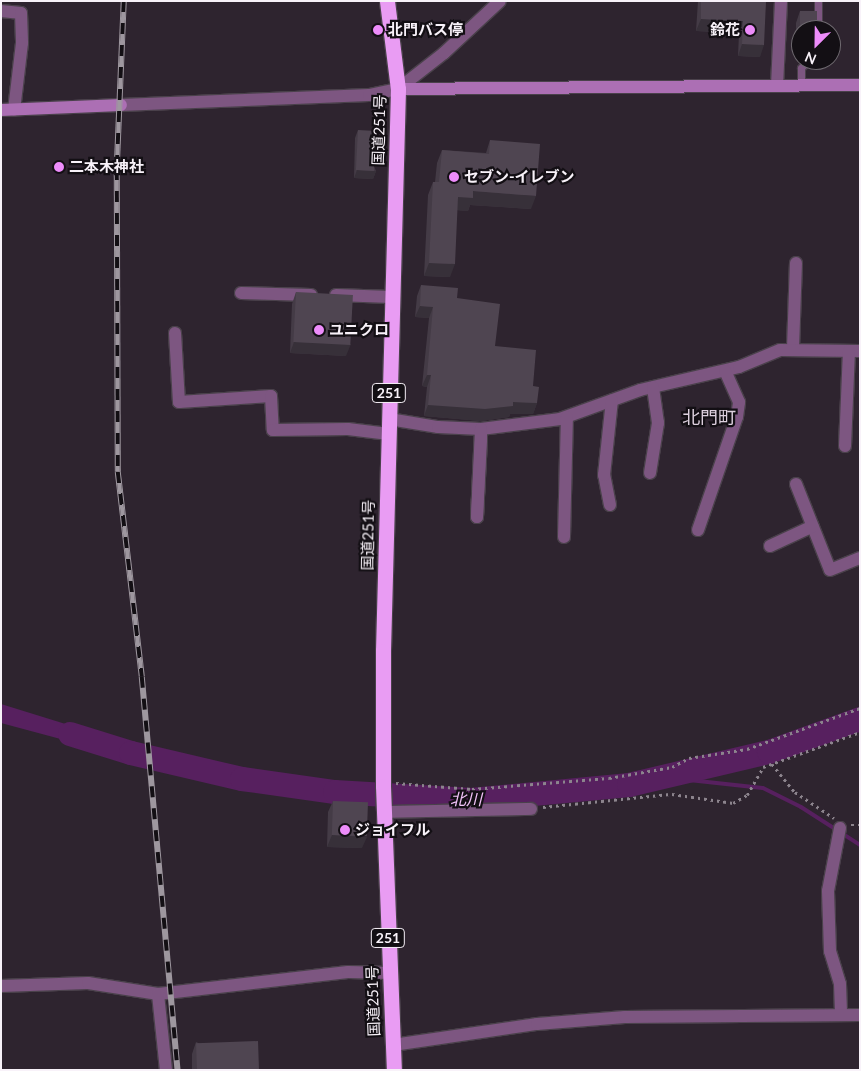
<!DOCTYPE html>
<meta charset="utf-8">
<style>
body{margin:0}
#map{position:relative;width:861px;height:1071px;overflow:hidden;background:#2e242f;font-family:Lato,"Noto Sans JP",sans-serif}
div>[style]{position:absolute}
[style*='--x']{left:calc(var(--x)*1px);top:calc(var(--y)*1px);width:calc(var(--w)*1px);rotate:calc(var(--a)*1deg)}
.water>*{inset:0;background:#57205f}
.stream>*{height:4px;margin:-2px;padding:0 2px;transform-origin:2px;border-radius:2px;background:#57205f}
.river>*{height:24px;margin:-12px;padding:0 12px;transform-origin:12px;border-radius:12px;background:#57205f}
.path>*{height:2.5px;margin-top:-1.25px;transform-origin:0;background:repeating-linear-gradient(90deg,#8c848d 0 2.5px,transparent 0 6.5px)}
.roads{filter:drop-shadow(1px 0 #4a414b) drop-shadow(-1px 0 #4a414b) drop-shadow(0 1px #4a414b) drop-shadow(0 -1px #4a414b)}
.lane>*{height:7px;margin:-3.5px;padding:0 3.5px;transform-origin:3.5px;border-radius:3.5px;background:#7d5681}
.street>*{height:12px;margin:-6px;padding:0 6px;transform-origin:6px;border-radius:6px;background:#7d5681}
.secondary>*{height:12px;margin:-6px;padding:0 6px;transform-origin:6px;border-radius:6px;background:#ac6fb4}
.highway>*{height:15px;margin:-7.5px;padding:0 7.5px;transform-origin:7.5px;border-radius:7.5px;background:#e99cf3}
.rail>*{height:5.5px;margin-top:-2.75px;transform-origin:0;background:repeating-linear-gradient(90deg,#130f14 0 11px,#9e979f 0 22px);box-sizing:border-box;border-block:1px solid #9e979f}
.wall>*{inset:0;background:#443b46}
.shaded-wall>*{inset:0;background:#373039}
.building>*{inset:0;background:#4f4551;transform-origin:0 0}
.dots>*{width:14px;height:14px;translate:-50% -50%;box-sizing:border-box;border:2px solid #130f14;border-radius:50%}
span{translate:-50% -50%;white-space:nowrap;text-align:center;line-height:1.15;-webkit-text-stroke:4.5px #130f14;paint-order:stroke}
.shield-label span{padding:1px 4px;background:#130f14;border:1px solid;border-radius:4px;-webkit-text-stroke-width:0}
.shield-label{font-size:14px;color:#f8f2f9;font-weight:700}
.poi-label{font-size:15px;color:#f8f2f9;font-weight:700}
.left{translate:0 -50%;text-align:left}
.right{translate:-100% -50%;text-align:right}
.street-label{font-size:15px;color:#f8f2f9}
.water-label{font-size:16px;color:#f3c3f9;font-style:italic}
.quarter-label{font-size:18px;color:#ddd0de}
.frame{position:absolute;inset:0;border:2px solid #f8f2f9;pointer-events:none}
.north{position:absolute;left:791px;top:20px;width:50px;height:50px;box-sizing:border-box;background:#130f14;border:1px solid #6f6a70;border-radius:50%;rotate:203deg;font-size:14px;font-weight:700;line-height:20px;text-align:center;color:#f8f2f9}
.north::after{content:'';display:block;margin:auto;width:18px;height:22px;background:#ed8cfa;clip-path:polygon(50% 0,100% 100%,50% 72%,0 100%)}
</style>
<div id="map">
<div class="water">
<div style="clip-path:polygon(1px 704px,72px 726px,68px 741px,1px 723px)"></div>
</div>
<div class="stream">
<div style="--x:677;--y:775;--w:13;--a:23"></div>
<div style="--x:689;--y:780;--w:74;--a:6.2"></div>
<div style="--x:763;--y:788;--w:42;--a:26.6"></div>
<div style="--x:801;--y:807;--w:70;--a:32.8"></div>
</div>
<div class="river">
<div style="--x:70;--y:734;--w:64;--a:17.3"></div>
<div style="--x:131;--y:753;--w:114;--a:13.2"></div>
<div style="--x:242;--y:779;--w:94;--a:8"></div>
<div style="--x:335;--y:792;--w:136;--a:3.4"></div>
<div style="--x:471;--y:800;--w:159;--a:-5.4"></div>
<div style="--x:629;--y:785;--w:144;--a:-13.3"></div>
<div style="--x:769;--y:752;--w:97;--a:-19.9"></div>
</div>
<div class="path">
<div style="--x:772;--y:764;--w:36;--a:51"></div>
<div style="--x:795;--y:792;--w:47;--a:33.7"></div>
<div style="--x:396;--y:783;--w:76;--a:4.5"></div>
<div style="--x:472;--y:789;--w:137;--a:-4.6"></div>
<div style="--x:609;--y:778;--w:64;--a:-9.9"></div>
<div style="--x:672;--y:767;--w:19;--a:-28"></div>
<div style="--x:689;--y:758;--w:59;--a:-8.8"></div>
<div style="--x:747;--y:749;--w:120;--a:-19.9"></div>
<div style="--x:543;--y:807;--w:130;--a:-5.8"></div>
<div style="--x:672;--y:794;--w:62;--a:8.4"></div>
<div style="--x:733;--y:803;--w:16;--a:-30"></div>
<div style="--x:747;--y:795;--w:32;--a:-60"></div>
<div style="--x:763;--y:767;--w:103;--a:-19.8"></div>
<div style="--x:851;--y:825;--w:9;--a:0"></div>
</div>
<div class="roads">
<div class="lane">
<div style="--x:818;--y:30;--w:29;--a:-90"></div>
<div style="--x:801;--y:86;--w:18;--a:-90"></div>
<div style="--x:801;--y:68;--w:11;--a:-49"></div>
</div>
<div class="street">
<div style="--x:1;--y:11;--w:20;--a:6"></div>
<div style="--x:21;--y:13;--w:30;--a:88"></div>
<div style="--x:22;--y:43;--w:67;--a:96.8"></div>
<div style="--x:777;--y:86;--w:85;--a:-87.3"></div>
<div style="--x:121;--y:105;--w:248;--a:-2.3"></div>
<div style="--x:369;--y:95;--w:30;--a:-12"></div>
<div style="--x:398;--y:89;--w:58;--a:-38"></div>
<div style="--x:444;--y:53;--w:76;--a:-42.9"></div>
<div style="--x:241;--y:293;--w:70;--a:1.6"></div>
<div style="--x:336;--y:295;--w:55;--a:2.1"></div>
<div style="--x:175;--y:333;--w:69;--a:86.7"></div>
<div style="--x:179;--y:402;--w:92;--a:-3.7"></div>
<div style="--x:271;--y:396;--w:34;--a:87"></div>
<div style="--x:273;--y:430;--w:75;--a:-0.8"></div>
<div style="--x:348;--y:429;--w:41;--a:7"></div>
<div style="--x:793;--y:348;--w:85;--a:-88"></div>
<div style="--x:389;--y:419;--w:50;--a:9.3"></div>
<div style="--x:438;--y:427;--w:43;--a:2.7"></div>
<div style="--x:481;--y:429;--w:80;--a:-7.2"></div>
<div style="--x:560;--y:419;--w:85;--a:-19.9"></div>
<div style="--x:640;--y:390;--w:102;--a:-13.1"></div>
<div style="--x:739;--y:367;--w:44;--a:-22.5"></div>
<div style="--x:780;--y:350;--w:80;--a:0.7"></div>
<div style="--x:481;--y:429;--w:11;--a:90"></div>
<div style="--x:481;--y:440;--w:77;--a:93"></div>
<div style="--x:477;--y:517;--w:88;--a:-87.4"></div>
<div style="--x:845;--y:446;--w:95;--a:-87.6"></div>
<div style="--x:650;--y:473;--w:51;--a:-80.9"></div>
<div style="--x:658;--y:423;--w:36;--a:-98"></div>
<div style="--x:796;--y:484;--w:92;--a:68.4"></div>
<div style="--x:830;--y:570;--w:32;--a:-22"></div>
<div style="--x:610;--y:505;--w:31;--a:-101"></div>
<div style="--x:604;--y:475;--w:75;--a:-83.9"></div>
<div style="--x:698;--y:530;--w:120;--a:-71"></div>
<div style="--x:737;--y:417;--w:15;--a:-82"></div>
<div style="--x:739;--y:402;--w:34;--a:-114"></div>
<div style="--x:564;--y:537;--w:120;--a:-88.6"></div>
<div style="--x:770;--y:546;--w:47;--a:-24.9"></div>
<div style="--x:384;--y:812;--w:147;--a:-1.2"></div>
<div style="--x:840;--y:828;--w:64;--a:100.8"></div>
<div style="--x:828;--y:891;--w:60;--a:88.1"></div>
<div style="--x:830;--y:951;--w:34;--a:73"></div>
<div style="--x:840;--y:984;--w:30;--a:88"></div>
<div style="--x:1;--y:986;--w:87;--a:-2"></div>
<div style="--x:88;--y:983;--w:71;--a:8.9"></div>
<div style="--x:158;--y:994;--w:191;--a:-6.6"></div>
<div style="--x:348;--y:972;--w:42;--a:1.4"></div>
<div style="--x:158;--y:994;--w:76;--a:84"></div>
<div style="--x:393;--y:1045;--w:146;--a:-8.3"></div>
<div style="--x:537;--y:1024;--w:88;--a:-4.5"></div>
<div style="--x:625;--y:1017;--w:235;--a:-0.5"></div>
</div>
<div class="secondary">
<div style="--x:398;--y:89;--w:462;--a:-0.5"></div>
<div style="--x:1;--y:110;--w:120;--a:-2.4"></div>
</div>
<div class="highway">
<div style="--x:387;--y:1;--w:89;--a:82.9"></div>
<div style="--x:398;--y:89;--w:562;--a:91.53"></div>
<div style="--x:383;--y:651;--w:135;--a:90"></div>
<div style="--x:383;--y:786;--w:284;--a:87.8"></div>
</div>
</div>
<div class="rail">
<div style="--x:124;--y:1;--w:168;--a:92.4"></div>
<div style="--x:117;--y:169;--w:303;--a:89.8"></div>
<div style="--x:118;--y:472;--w:206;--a:83.3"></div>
<div style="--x:142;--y:677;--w:395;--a:84.8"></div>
</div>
<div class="wall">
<div style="clip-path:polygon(698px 1px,766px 1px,760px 57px,738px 56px,739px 33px,696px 31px)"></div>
<div style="clip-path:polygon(800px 11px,801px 53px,796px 53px,796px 23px)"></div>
<div style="clip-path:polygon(358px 130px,376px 171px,373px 179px,354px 178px,355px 138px)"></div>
<div style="clip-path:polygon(490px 140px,531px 209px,470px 205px,468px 211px,457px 210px,450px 277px,424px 276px,428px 195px,433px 182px,435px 182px,437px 163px,442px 150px,486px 153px)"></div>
<div style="clip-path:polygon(421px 285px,457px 298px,495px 346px,533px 386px,537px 403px,533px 414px,510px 414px,509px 417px,481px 421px,424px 416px,427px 387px,422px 386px,429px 318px,415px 317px,417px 296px)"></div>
<div style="clip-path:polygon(296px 292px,346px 356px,290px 353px,292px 304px)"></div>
<div style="clip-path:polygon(333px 801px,362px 848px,327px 847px,328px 812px)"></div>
<div style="clip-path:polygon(196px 1042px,259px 1070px,192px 1070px,192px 1054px)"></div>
</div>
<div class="shaded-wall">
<div style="clip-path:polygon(701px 19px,743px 21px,739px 33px,696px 31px)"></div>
<div style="clip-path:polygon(800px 41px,801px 41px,801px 53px,796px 53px)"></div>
<div style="clip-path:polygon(742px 44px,764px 45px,760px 57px,738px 56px)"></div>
<div style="clip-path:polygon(357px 170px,376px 171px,373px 179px,354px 178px)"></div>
<div style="clip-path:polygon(473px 191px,536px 196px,531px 209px,470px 205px,468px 211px,453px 210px,458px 197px)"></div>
<div style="clip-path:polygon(429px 263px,455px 264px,450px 277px,424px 276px)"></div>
<div style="clip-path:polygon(420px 306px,433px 307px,429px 318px,415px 317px)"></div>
<div style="clip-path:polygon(294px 342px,351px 344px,346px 356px,290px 353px)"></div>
<div style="clip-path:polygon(427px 375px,431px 375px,427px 387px,422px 386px)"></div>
<div style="clip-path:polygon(513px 402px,537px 403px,533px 414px,510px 414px,509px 417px,481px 421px,424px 416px,428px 405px)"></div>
<div style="clip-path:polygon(332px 835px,367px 837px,362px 848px,327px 847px)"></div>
</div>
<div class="building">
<div style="clip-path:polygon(701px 1px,766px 1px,764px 45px,742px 44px,743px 21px,701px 19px)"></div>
<div style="clip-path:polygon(800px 11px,817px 11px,817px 30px,801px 30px,801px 41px,800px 41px)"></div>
<div style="left:358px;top:130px;width:18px;height:40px;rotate:3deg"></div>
<div style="clip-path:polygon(490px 140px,540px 144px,536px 196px,473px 191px,473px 198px,458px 197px,455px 264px,429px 263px,433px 182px,439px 182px,442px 150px,489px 154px)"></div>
<div style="clip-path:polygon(421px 285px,458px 288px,457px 298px,500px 304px,495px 346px,536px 350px,533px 386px,539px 387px,537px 403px,513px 402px,513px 406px,485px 409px,428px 405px,431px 375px,427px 375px,433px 307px,420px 306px)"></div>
<div style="left:296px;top:292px;width:57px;height:50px;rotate:3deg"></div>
<div style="left:333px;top:801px;width:35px;height:34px;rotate:2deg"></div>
<div style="left:258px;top:1041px;width:29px;height:62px;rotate:88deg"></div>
</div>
<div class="dots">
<div style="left:378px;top:30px;background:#ed8cfa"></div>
<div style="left:750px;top:30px;background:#ed8cfa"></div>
<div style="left:59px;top:167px;background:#ed8cfa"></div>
<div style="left:454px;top:177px;background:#ed8cfa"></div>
<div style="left:319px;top:330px;background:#ed8cfa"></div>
<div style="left:345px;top:830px;background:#ed8cfa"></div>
</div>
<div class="shield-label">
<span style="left:389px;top:393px">251</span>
<span style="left:388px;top:938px">251</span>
</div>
<div class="poi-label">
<span class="left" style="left:388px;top:30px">北門バス停</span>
<span class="right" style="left:740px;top:30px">鈴花</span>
<span class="left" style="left:69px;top:167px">二本木神社</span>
<span class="left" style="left:464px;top:177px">セブン-イレブン</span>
<span class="left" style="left:329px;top:330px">ユニクロ</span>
<span class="left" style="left:355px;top:830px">ジョイフル</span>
</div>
<div class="street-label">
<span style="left:379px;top:130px;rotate:-88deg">国道251号</span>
<span style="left:368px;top:535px;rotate:-89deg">国道251号</span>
<span style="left:373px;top:1001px;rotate:-92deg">国道251号</span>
</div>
<div class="water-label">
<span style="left:466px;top:799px">北川</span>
</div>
<div class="quarter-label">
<span style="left:709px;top:417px">北門町</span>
</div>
<div class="frame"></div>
<div class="north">N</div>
</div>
